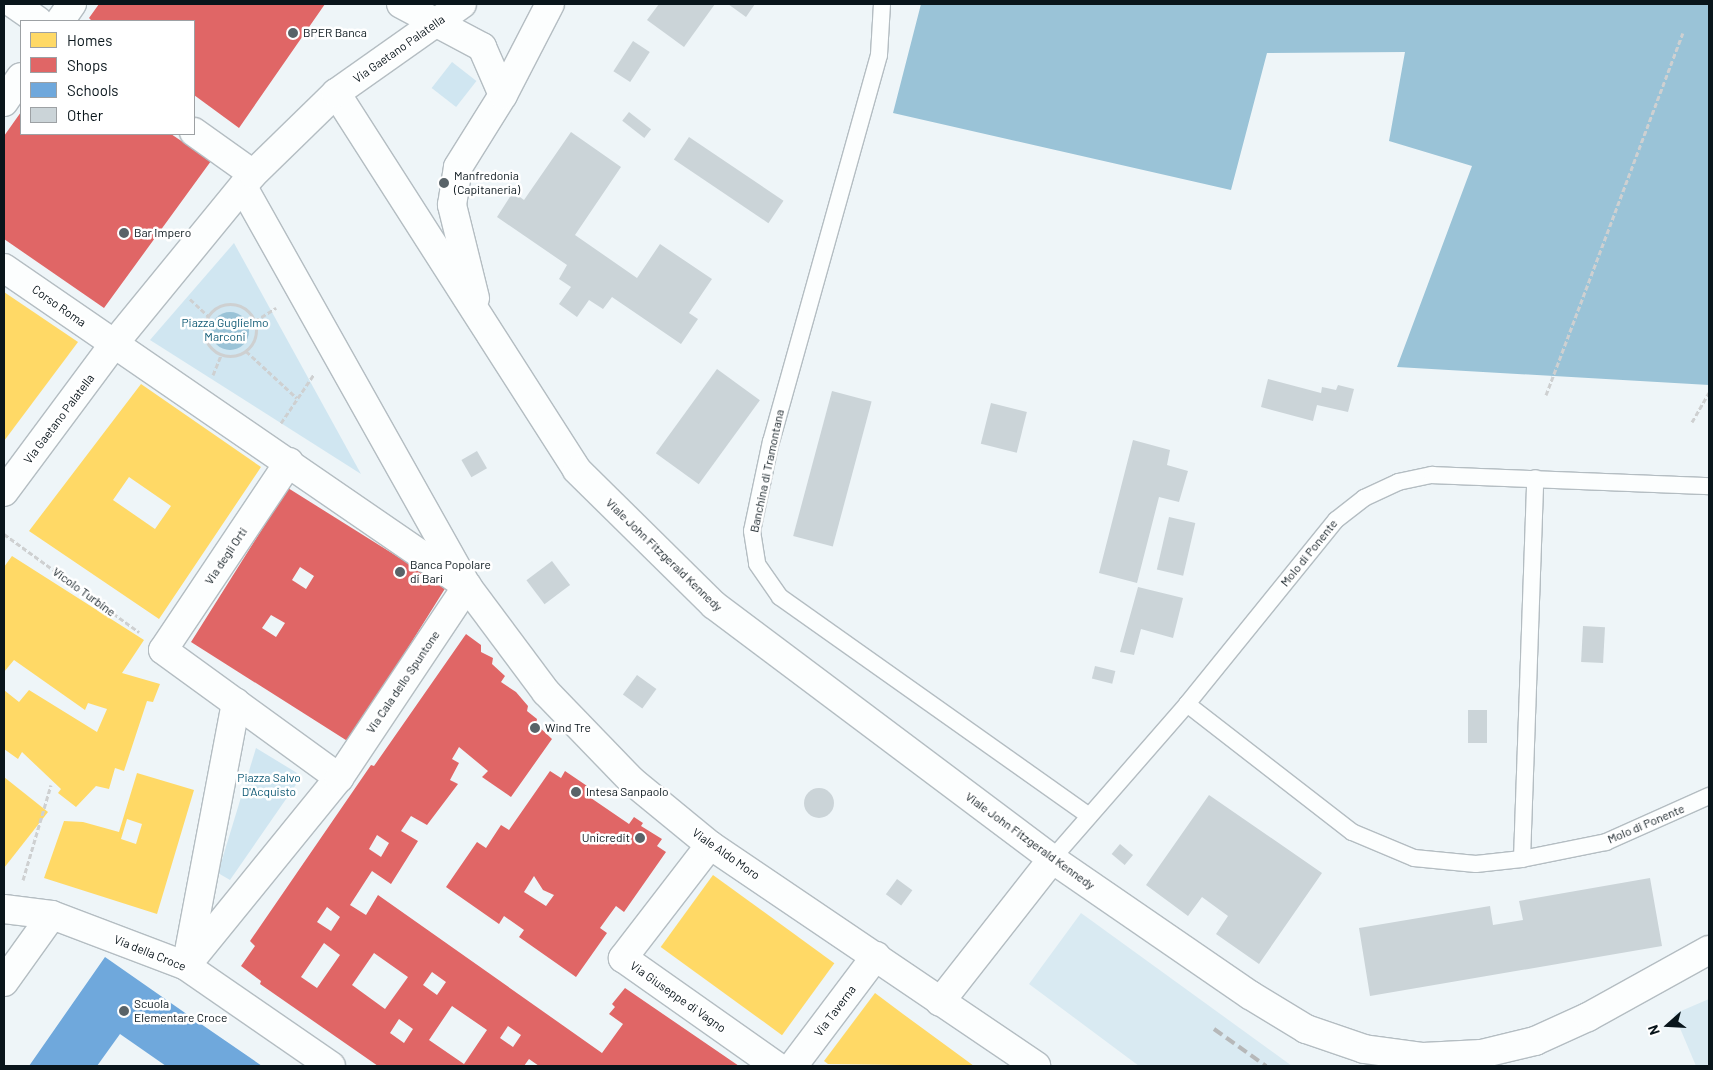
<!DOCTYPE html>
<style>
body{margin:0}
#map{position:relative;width:1713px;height:1070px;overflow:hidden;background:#eef5f8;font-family:Barlow,sans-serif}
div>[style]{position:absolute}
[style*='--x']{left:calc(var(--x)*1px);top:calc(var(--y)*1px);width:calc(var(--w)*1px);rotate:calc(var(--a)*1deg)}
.built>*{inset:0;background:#d9eaf2}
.green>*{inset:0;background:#d0e6f1;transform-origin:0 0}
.water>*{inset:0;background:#9ac3d7}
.round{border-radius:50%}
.homes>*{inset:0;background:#ffd966;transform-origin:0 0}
.shops>*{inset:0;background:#e06666}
.schools>*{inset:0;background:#6fa8dc}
.building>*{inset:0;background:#cbd4d8;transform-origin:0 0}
.path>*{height:3px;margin-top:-1.5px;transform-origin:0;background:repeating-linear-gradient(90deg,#ced0d1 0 5px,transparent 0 7.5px)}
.path>.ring{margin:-1.5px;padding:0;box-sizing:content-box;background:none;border:3px solid #ced0d1;border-radius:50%}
.roads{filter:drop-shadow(1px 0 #b4bdc2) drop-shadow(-1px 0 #b4bdc2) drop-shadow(0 1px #b4bdc2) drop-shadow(0 -1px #b4bdc2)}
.lane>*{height:16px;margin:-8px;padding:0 8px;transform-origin:8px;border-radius:8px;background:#fcfefe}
.street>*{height:28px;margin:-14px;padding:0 14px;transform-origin:14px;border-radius:14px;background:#fcfefe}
.secondary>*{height:28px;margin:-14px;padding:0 14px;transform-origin:14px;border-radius:14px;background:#fcfefe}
.rail>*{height:4px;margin-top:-2px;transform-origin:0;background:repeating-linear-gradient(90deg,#b6b8b9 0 10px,transparent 0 15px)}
.dots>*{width:14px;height:14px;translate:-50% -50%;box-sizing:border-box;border:2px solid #fff;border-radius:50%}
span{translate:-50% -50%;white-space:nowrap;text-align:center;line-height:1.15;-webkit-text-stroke:5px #fff;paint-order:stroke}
.poi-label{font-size:12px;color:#09151b}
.left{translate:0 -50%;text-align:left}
.right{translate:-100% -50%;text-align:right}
.street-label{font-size:12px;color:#09151b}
.park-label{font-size:12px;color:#105a75}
.frame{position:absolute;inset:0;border:5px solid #09151b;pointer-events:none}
.legend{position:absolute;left:20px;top:20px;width:175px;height:115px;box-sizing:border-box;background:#fff;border:1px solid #9da1a4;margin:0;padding:6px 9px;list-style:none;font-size:15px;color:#09151b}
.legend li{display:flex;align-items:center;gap:10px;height:25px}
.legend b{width:25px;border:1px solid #9da1a4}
.north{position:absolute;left:1643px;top:1000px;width:50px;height:50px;-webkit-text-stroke:4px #fff;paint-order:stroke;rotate:251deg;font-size:14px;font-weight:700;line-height:20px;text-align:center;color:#09151b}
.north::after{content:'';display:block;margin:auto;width:18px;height:22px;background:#09151b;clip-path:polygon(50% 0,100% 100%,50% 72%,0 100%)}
</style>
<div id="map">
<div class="built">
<div style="clip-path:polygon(1081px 913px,1292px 1066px,1139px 1066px,1029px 984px)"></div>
<div style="clip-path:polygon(1709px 999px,1709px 1066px,1696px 1066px,1674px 1014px)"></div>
</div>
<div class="green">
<div style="left:452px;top:62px;width:31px;height:33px;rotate:38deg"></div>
<div style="clip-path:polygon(234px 243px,361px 474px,150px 340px)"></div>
<div style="clip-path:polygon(256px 748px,302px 776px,230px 880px,218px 873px)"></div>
</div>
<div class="water">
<div style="clip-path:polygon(921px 4px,1709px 4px,1709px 385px,1397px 367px,1472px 166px,1389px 141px,1405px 52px,1267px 53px,1231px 190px,893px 113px)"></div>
<div class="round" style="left:211px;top:312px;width:38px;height:38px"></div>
</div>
<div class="homes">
<div style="clip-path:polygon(4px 292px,78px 342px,4px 441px)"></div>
<div style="clip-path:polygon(evenodd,141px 384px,261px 467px,159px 619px,29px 531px,141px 384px,129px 477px,171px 506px,155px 529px,113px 500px,129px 477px)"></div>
<div style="clip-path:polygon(12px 556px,144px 640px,122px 673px,160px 684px,153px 702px,147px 701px,124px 771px,115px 768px,109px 789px,96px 786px,76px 807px,58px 793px,61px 789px,22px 752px,18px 759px,4px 749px,4px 690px,19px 702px,29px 690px,97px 732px,107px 709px,88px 703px,85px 710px,14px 660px,4px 672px,4px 567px)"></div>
<div style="clip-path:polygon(evenodd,137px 773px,194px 790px,157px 914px,44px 878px,64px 821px,83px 822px,119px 832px,137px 773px,127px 819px,142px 824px,136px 844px,121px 839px,127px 819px)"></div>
<div style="clip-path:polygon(4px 777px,48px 812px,4px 868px)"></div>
<div style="left:713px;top:875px;width:150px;height:89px;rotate:36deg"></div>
<div style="clip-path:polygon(875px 993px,903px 1014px,974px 1066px,828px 1064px,824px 1061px)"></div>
</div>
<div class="shops">
<div style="clip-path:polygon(99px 4px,325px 4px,239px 128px,194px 95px,194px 21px,92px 21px,89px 18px)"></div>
<div style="clip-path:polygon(21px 112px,21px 134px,171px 134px,211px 161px,104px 308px,4px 239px,4px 136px)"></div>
<div style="clip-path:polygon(evenodd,288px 488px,446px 587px,349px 742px,191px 642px,288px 488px,300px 567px,314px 576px,306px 589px,292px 580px,300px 567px,288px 488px,271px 615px,285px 623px,276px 637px,262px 628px,271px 615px)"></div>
<div style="clip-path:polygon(evenodd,466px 634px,481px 645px,481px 652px,493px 658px,492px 664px,505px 676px,501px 682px,516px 692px,528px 706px,527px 711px,537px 719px,536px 724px,552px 739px,511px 797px,482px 777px,488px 771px,459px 747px,452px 759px,459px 763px,450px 780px,458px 784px,427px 825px,411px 816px,401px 831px,418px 841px,391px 884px,372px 871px,350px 905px,366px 915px,378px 895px,602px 1053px,623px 1024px,609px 1014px,615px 1007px,612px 1004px,625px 988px,739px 1066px,539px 1066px,529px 1059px,524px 1066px,378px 1066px,260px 984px,261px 981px,241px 966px,255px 946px,250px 941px,371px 765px,374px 766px,466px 634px,377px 835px,389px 843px,381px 857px,369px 849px,377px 835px,466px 634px,327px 907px,340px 917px,331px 931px,317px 922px,327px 907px,466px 634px,324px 943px,340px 955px,317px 988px,301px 977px,324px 943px,466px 634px,374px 953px,408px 977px,385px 1009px,352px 985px,374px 953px,466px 634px,432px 972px,446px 982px,437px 995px,423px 985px,432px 972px,466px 634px,452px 1006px,487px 1030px,464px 1064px,429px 1040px,452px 1006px,466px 634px,399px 1019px,413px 1029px,404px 1043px,390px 1033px,399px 1019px,466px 634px,508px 1026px,521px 1035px,513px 1047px,500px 1038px,508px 1026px)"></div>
<div style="clip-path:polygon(evenodd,550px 771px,561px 778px,565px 771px,593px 790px,588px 796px,629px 824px,634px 817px,643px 823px,641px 826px,662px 839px,657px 846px,666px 852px,624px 912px,616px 906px,600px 928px,607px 933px,576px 977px,519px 937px,524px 930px,504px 916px,499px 924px,446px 887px,477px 842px,486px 848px,501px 825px,509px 830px,550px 771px,534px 876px,543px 890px,554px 895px,546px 906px,524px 892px,534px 876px)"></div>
</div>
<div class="schools">
<div style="clip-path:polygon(105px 957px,201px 1024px,262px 1066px,166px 1066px,120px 1034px,97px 1066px,29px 1066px)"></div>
</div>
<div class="building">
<div style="clip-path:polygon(659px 4px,715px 4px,684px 47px,647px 20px)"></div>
<div style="clip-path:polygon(728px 4px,755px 4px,746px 17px)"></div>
<div style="left:633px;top:41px;width:20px;height:36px;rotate:33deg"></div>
<div style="left:629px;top:112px;width:28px;height:11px;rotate:38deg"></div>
<div style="clip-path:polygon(571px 132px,621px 167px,575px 235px,637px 278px,660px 244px,712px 279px,689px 313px,698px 319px,681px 344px,612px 297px,603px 309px,589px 300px,577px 317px,559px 304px,571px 287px,559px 279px,567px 265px,497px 217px,513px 192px,524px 200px)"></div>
<div style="left:689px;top:137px;width:114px;height:27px;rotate:34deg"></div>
<div style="left:717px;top:369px;width:53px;height:104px;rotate:36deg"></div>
<div style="clip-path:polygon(1268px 379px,1321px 393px,1322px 387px,1336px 390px,1338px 385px,1354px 389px,1348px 412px,1317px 405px,1313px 421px,1261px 407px)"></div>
<div style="left:832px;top:391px;width:41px;height:150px;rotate:15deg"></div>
<div style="left:991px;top:403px;width:37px;height:42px;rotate:14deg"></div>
<div style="clip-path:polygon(1133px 440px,1170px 450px,1167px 465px,1188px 471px,1179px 502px,1159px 497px,1137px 583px,1099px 573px)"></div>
<div style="left:477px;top:451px;width:20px;height:18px;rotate:60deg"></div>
<div style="left:1169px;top:517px;width:27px;height:54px;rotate:13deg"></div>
<div style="left:552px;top:561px;width:30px;height:32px;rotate:53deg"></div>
<div style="clip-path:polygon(1138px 587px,1183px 598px,1173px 638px,1141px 629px,1134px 655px,1120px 652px)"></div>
<div style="left:1583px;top:626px;width:22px;height:36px;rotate:3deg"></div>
<div style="left:1095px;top:666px;width:21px;height:13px;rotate:14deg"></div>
<div style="left:637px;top:675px;width:24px;height:24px;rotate:36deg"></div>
<div style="left:1468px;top:710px;width:19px;height:33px"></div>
<div class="round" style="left:804px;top:788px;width:30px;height:30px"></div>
<div style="clip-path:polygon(1209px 795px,1322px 873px,1259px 964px,1216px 934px,1228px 916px,1202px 897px,1188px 916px,1146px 885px)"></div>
<div style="left:1120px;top:844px;width:17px;height:13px;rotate:40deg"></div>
<div style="clip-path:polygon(1650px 878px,1662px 946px,1370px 996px,1359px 928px,1490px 906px,1493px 925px,1523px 920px,1519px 901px)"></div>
<div style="left:897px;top:879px;width:19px;height:19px;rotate:36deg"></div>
</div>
<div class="path">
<div style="--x:190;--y:299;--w:25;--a:43"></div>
<div class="ring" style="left:204px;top:304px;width:49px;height:49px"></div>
<div style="--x:255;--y:321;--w:25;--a:-32"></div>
<div style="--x:246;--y:351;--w:69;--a:42.7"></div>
<div style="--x:213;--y:375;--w:22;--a:-68"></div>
<div style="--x:1546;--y:395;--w:387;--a:-69.3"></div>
<div style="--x:1692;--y:422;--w:34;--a:-60"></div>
<div style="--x:281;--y:423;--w:59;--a:-56"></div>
<div style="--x:4;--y:534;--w:167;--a:36"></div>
<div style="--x:23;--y:880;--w:99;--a:-73.6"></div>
</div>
<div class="roads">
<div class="lane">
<div style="--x:882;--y:4;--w:51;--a:93.4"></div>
<div style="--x:879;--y:55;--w:401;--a:105.6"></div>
<div style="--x:771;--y:441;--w:92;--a:101.9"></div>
<div style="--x:752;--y:531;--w:33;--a:81"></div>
<div style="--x:757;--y:564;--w:40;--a:55.1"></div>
<div style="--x:780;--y:597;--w:377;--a:35.3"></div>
<div style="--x:1187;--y:704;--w:209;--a:37.8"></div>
<div style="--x:1352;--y:832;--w:67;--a:22.8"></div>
<div style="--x:1414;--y:858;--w:62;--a:5.5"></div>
<div style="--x:1476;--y:864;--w:46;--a:-6.2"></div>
<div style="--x:1522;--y:859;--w:86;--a:-11.4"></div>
<div style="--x:1606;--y:842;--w:113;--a:-24.1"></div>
<div style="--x:1052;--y:859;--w:206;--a:-48.9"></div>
<div style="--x:1187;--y:704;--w:237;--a:-51"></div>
<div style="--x:1336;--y:520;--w:36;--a:-38"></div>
<div style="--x:1364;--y:498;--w:38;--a:-25"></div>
<div style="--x:1398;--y:482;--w:35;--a:-12"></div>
<div style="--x:1432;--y:475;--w:277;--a:2.3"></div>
<div style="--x:1522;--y:859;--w:381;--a:-88"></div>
</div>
<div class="street">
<div style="--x:14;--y:4;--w:29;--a:35"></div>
<div style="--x:401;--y:4;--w:92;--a:28"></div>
<div style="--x:482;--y:47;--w:52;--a:66.4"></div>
<div style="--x:60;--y:21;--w:21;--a:-55"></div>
<div style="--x:4;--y:102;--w:30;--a:-56"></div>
<div style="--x:194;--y:132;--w:72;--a:35.4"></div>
<div style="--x:289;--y:462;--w:226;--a:123.8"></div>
<div style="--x:163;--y:650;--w:218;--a:36"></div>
<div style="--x:710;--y:845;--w:143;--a:127.6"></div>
<div style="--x:623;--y:958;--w:187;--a:35.2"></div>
<div style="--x:4;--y:909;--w:48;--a:7.1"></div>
<div style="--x:52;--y:915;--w:143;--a:20.8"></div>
<div style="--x:186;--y:966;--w:176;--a:34.6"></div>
<div style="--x:187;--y:962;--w:264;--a:-79.3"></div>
<div style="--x:186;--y:966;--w:242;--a:-50.9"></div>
<div style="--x:339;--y:778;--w:231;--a:-56.3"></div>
<div style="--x:4;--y:982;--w:82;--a:-54.4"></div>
<div style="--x:793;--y:1066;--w:138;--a:-53"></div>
</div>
<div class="secondary">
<div style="--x:336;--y:93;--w:447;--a:57.4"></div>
<div style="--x:577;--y:470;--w:192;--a:44.6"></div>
<div style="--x:714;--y:605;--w:423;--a:36.9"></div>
<div style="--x:1052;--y:859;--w:240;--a:34.5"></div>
<div style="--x:1250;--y:995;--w:66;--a:31.3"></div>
<div style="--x:1306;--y:1029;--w:61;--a:19"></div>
<div style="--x:1364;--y:1049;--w:60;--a:7.7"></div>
<div style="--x:1423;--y:1057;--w:58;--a:-3"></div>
<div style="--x:1481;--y:1054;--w:56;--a:-13.5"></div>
<div style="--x:1535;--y:1041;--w:58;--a:-24.4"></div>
<div style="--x:1588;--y:1017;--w:138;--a:-29"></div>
<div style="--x:243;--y:187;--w:458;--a:60.7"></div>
<div style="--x:467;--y:586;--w:132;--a:53.3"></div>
<div style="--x:546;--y:692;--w:124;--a:46"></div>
<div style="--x:632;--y:781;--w:101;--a:39.4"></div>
<div style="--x:710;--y:845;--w:394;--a:34.1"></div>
<div style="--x:4;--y:268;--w:554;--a:34.49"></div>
<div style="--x:475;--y:298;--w:96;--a:-103.9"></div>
<div style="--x:452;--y:205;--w:38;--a:-81"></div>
<div style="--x:458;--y:167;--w:85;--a:-58"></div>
<div style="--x:503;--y:95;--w:102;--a:-62.7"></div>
<div style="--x:4;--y:492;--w:183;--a:-53.4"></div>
<div style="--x:113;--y:345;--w:221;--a:-50.7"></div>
<div style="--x:253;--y:174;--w:116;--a:-44.3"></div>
<div style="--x:336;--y:93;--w:154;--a:-35.2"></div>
<div style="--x:940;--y:1002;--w:182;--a:-51.9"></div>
</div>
</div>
<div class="rail">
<div style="--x:1214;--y:1029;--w:64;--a:35.4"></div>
</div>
<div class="dots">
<div style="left:293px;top:33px;background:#596368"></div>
<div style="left:444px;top:183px;background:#596368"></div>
<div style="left:124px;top:233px;background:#596368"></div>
<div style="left:400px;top:572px;background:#596368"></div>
<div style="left:535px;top:728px;background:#596368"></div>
<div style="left:576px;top:792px;background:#596368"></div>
<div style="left:640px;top:838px;background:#596368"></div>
<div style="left:124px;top:1011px;background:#596368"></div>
</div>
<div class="poi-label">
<span class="left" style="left:303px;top:33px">BPER Banca</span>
<span class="left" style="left:454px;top:183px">Manfredonia<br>(Capitaneria)</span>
<span class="left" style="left:134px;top:233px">Bar Impero</span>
<span class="left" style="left:410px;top:572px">Banca Popolare<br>di Bari</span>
<span class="left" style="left:545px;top:728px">Wind Tre</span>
<span class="left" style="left:586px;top:792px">Intesa Sanpaolo</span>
<span class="right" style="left:630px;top:838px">Unicredit</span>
<span class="left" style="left:134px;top:1011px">Scuola<br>Elementare Croce</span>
</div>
<div class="street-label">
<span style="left:399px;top:49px;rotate:-35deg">Via Gaetano Palatella</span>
<span style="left:59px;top:306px;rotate:35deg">Corso Roma</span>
<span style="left:59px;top:419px;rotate:-53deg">Via Gaetano Palatella</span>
<span style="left:767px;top:471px;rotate:-78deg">Banchina di Tramontana</span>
<span style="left:1309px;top:553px;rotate:-51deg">Molo di Ponente</span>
<span style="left:664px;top:555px;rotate:44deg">Viale John Fitzgerald Kennedy</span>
<span style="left:226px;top:556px;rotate:-56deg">Via degli Orti</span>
<span style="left:84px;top:592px;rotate:36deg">Vicolo Turbine</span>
<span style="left:403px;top:682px;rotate:-56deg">Via Cala dello Spuntone</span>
<span style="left:1646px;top:824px;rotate:-23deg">Molo di Ponente</span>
<span style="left:1030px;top:841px;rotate:36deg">Viale John Fitzgerald Kennedy</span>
<span style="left:726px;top:854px;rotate:35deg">Viale Aldo Moro</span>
<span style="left:150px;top:953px;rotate:22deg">Via della Croce</span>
<span style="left:678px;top:997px;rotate:35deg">Via Giuseppe di Vagno</span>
<span style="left:835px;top:1011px;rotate:-53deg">Via Taverna</span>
</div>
<div class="park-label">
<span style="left:225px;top:330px">Piazza Guglielmo<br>Marconi</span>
<span style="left:269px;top:785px">Piazza Salvo<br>D'Acquisto</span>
</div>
<div class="frame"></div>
<ul class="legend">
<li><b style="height:14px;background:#ffd966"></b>Homes</li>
<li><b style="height:14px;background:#e06666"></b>Shops</li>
<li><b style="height:14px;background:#6fa8dc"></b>Schools</li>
<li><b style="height:14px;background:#cbd4d8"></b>Other</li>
</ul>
<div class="north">N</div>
</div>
